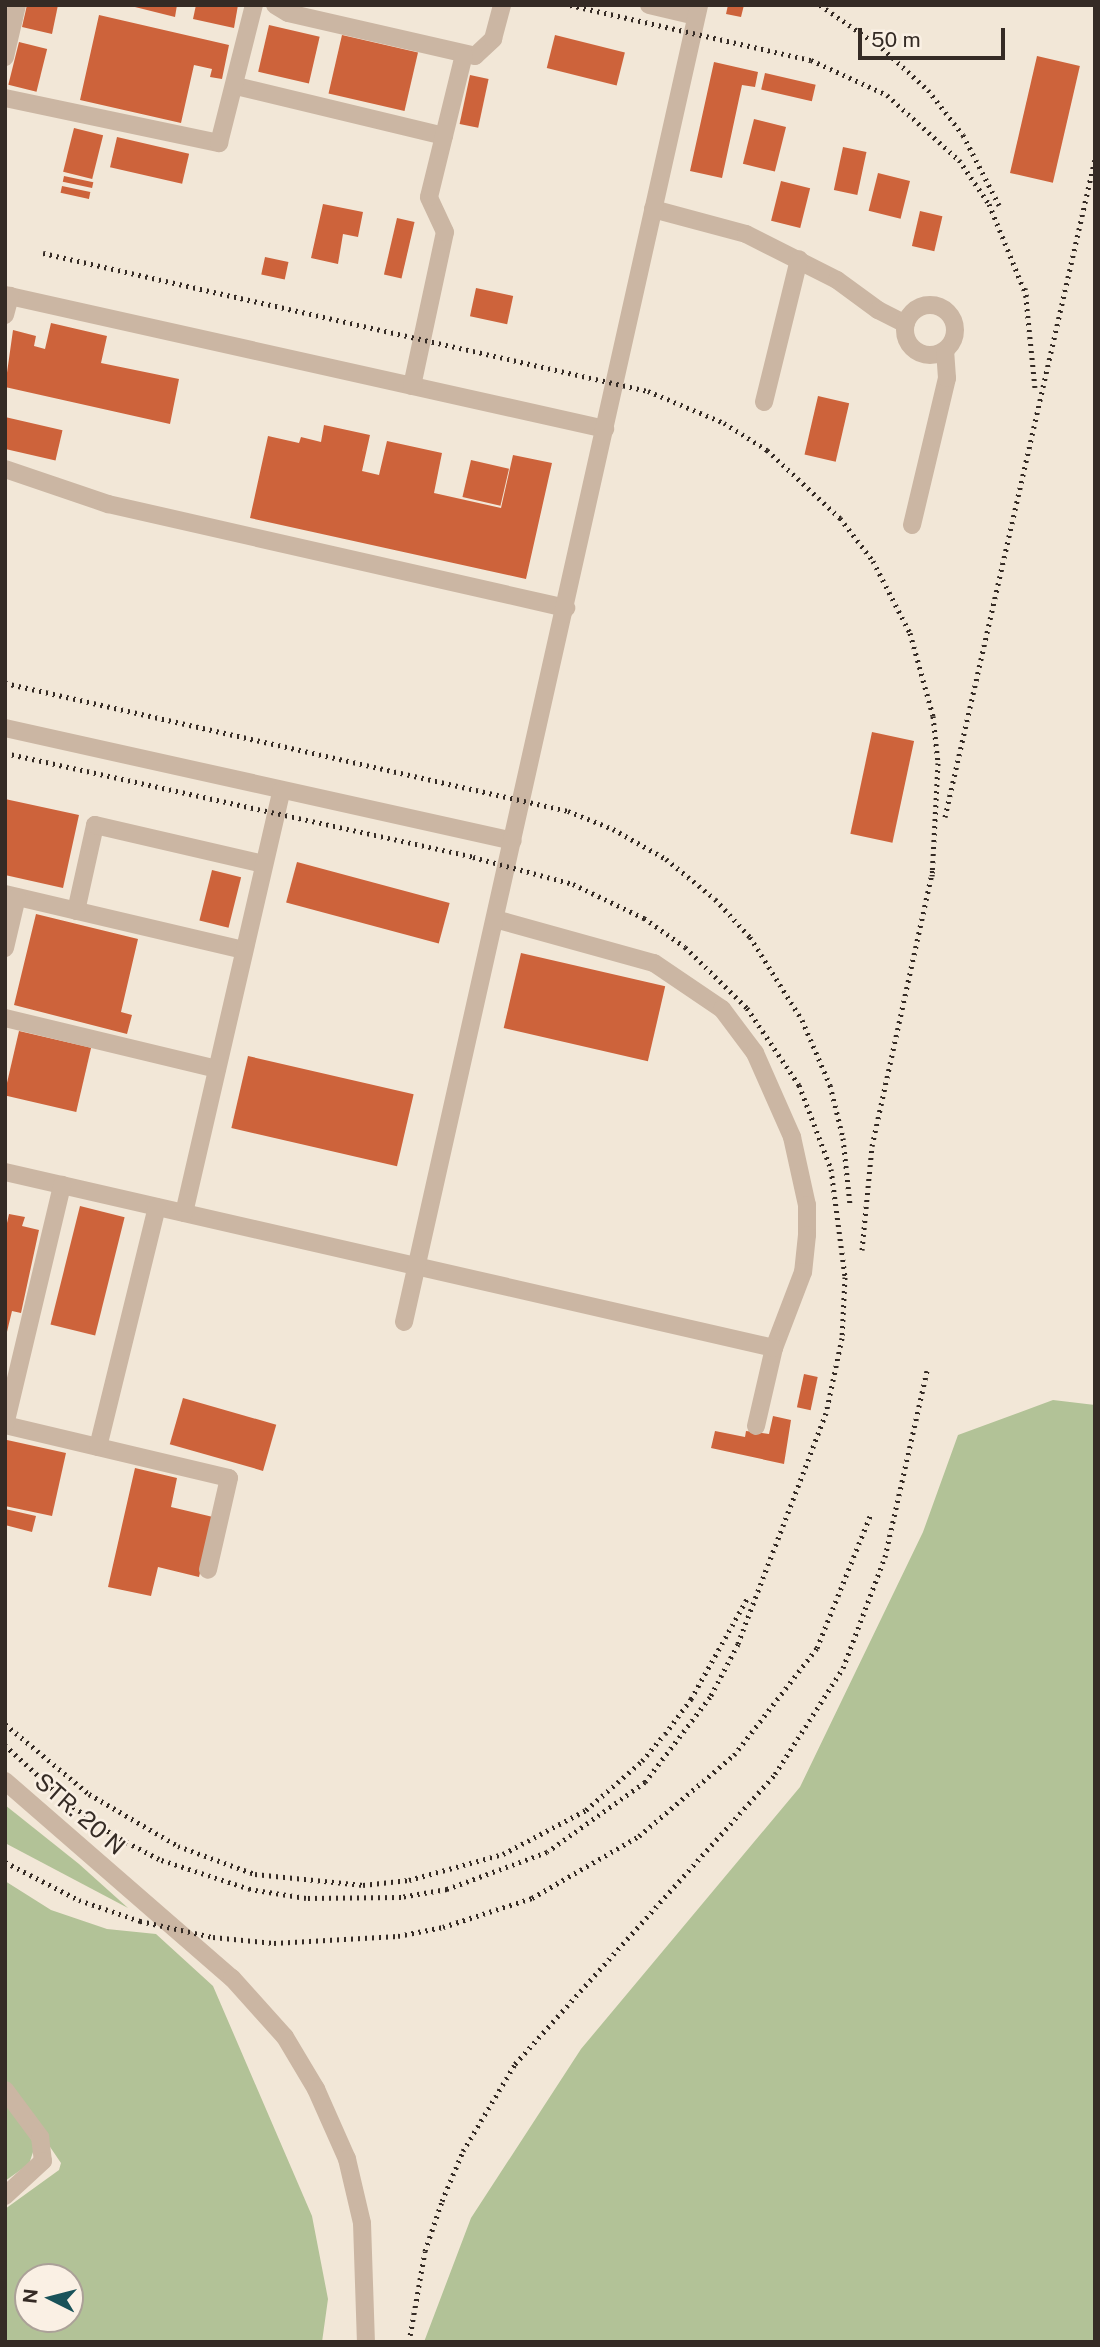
<!DOCTYPE html>
<style>
body{margin:0}
#map{position:relative;width:1100px;height:2347px;overflow:hidden;background:#f2e7d7;font-family:"Public Sans",sans-serif}
div>[style]{position:absolute}
[style*='--x']{left:calc(var(--x)*1px);top:calc(var(--y)*1px);width:calc(var(--w)*1px);rotate:calc(var(--a)*1deg)}
.green>*{inset:0;background:#b2c297}
.building>*{inset:0;background:#cd633b;transform-origin:0 0}
.minor>*{height:18px;margin:-9px;padding:0 9px;transform-origin:9px;border-radius:9px;background:#cbb6a3}
.minor>.ring{margin:-9px;padding:0;box-sizing:content-box;background:none;border:18px solid #cbb6a3;border-radius:50%}
.rail>*{height:5px;margin-top:-2.5px;transform-origin:0;background:repeating-linear-gradient(90deg,#352b25 0 2px,transparent 0 7px)}
span{translate:-50% -50%;white-space:nowrap;text-align:center;line-height:1.15;-webkit-text-stroke:5px #faf0e4;paint-order:stroke}
.street-label{font-size:24px;color:#352b25}
.frame{position:absolute;inset:0;border:7px solid #352b25;pointer-events:none}
.north{position:absolute;left:14px;top:2263px;width:70px;height:70px;box-sizing:border-box;background:#faf0e4;border:2px solid #aba198;border-radius:50%;rotate:276deg;font-size:19px;font-weight:700;line-height:28px;text-align:center;color:#352b25}
.north::after{content:'';display:block;margin:auto;width:24px;height:32px;background:#195259;clip-path:polygon(50% 0,100% 100%,50% 72%,0 100%)}
.scale{position:absolute;left:858px;top:28px;width:147px;height:32px;box-sizing:border-box;border:4px solid #352b25;border-top:0;padding-left:9px;font-size:21px;line-height:24px;white-space:nowrap;color:#352b25;-webkit-text-stroke:5px #faf0e4;paint-order:stroke}
</style>
<div id="map">
<div class="green">
<div style="clip-path:polygon(1053px 1400px,1095px 1405px,1095px 2342px,424px 2342px,471px 2218px,581px 2049px,800px 1787px,923px 1532px,958px 1435px)"></div>
<div style="clip-path:polygon(5px 1805px,79px 1864px,128px 1908px,5px 1843px)"></div>
<div style="clip-path:polygon(evenodd,5px 1881px,51px 1910px,107px 1929px,156px 1934px,213px 1986px,312px 2216px,328px 2299px,322px 2342px,5px 2342px,5px 2209px,59px 2170px,61px 2163px,5px 2081px,5px 1881px,28px 2277px,70px 2277px,70px 2319px,28px 2319px,28px 2277px)"></div>
<div style="clip-path:polygon(5px 2101px,36px 2143px,29px 2164px,5px 2181px)"></div>
</div>
<div class="building">
<div style="clip-path:polygon(27px 5px,58px 5px,52px 34px,22px 27px)"></div>
<div style="clip-path:polygon(127px 5px,177px 5px,175px 17px)"></div>
<div style="clip-path:polygon(196px 5px,238px 5px,234px 28px,193px 19px)"></div>
<div style="clip-path:polygon(728px 5px,744px 5px,741px 17px,726px 14px)"></div>
<div style="clip-path:polygon(99px 15px,229px 45px,222px 79px,210px 77px,212px 69px,194px 65px,181px 123px,80px 100px)"></div>
<div style="left:269px;top:25px;width:52px;height:48px;rotate:13deg"></div>
<div style="left:342px;top:35px;width:78px;height:60px;rotate:13deg"></div>
<div style="left:555px;top:35px;width:72px;height:34px;rotate:14deg"></div>
<div style="left:19px;top:42px;width:29px;height:44px;rotate:14deg"></div>
<div style="left:1037px;top:56px;width:44px;height:120px;rotate:13deg"></div>
<div style="clip-path:polygon(714px 62px,758px 72px,755px 87px,742px 85px,722px 178px,690px 171px)"></div>
<div style="left:765px;top:73px;width:52px;height:17px;rotate:13deg"></div>
<div style="left:470px;top:75px;width:19px;height:50px;rotate:12deg"></div>
<div style="left:754px;top:119px;width:33px;height:46px;rotate:14deg"></div>
<div style="left:74px;top:128px;width:30px;height:45px;rotate:14deg"></div>
<div style="left:117px;top:137px;width:74px;height:31px;rotate:13deg"></div>
<div style="left:843px;top:147px;width:24px;height:44px;rotate:12deg"></div>
<div style="left:878px;top:173px;width:33px;height:39px;rotate:14deg"></div>
<div style="left:64px;top:176px;width:30px;height:6px;rotate:12deg"></div>
<div style="left:781px;top:181px;width:30px;height:41px;rotate:14deg"></div>
<div style="left:62px;top:186px;width:29px;height:7px;rotate:12deg"></div>
<div style="clip-path:polygon(323px 204px,363px 212px,358px 237px,343px 234px,338px 264px,311px 258px)"></div>
<div style="left:920px;top:211px;width:23px;height:36px;rotate:13deg"></div>
<div style="left:397px;top:218px;width:18px;height:58px;rotate:13deg"></div>
<div style="left:265px;top:257px;width:24px;height:18px;rotate:12deg"></div>
<div style="left:476px;top:288px;width:38px;height:29px;rotate:12deg"></div>
<div style="clip-path:polygon(51px 323px,107px 336px,101px 363px,179px 379px,170px 424px,5px 387px,13px 330px,36px 336px,34px 346px,45px 349px)"></div>
<div style="left:818px;top:396px;width:32px;height:60px;rotate:13deg"></div>
<div style="left:5px;top:417px;width:59px;height:31px;rotate:13deg"></div>
<div style="clip-path:polygon(324px 425px,370px 435px,362px 471px,379px 475px,387px 441px,442px 453px,434px 493px,501px 508px,513px 455px,552px 463px,526px 579px,250px 518px,268px 436px,299px 443px,301px 437px,321px 442px)"></div>
<div style="left:471px;top:460px;width:39px;height:38px;rotate:13deg"></div>
<div style="left:872px;top:732px;width:43px;height:104px;rotate:12deg"></div>
<div style="clip-path:polygon(5px 799px,79px 815px,63px 888px,5px 875px)"></div>
<div style="left:297px;top:862px;width:158px;height:42px;rotate:15deg"></div>
<div style="left:212px;top:870px;width:30px;height:52px;rotate:14deg"></div>
<div style="clip-path:polygon(36px 914px,138px 939px,121px 1012px,132px 1015px,127px 1034px,14px 1005px)"></div>
<div style="left:521px;top:953px;width:148px;height:77px;rotate:13deg"></div>
<div style="left:19px;top:1031px;width:74px;height:66px;rotate:13deg"></div>
<div style="left:248px;top:1056px;width:170px;height:74px;rotate:13deg"></div>
<div style="left:80px;top:1206px;width:46px;height:122px;rotate:14deg"></div>
<div style="clip-path:polygon(9px 1214px,25px 1217px,22px 1226px,39px 1230px,21px 1313px,12px 1311px,6px 1336px,5px 1232px)"></div>
<div style="left:804px;top:1374px;width:14px;height:34px;rotate:12deg"></div>
<div style="left:183px;top:1398px;width:97px;height:48px;rotate:16deg"></div>
<div style="clip-path:polygon(773px 1416px,791px 1420px,784px 1464px,711px 1448px,715px 1431px,745px 1437px,746px 1431px,769px 1434px)"></div>
<div style="clip-path:polygon(7px 1440px,66px 1453px,52px 1516px,5px 1506px)"></div>
<div style="clip-path:polygon(135px 1468px,177px 1478px,171px 1507px,213px 1517px,199px 1577px,158px 1567px,151px 1596px,108px 1587px)"></div>
<div style="clip-path:polygon(5px 1509px,36px 1516px,32px 1532px,5px 1525px)"></div>
</div>
<div class="minor">
<div style="--x:275;--y:5;--w:15;--a:32"></div>
<div style="--x:288;--y:13;--w:192;--a:12.9"></div>
<div style="--x:475;--y:56;--w:25;--a:-43"></div>
<div style="--x:493;--y:39;--w:35;--a:-75"></div>
<div style="--x:649;--y:5;--w:48;--a:13.2"></div>
<div style="--x:5;--y:57;--w:53;--a:-77"></div>
<div style="--x:236;--y:86;--w:214;--a:13.5"></div>
<div style="--x:5;--y:98;--w:219;--a:11.9"></div>
<div style="--x:219;--y:143;--w:142;--a:-75.8"></div>
<div style="--x:653;--y:209;--w:96;--a:15"></div>
<div style="--x:746;--y:234;--w:102;--a:26.8"></div>
<div style="--x:837;--y:280;--w:51;--a:36.2"></div>
<div style="--x:878;--y:310;--w:31;--a:27"></div>
<div style="--x:5;--y:295;--w:615;--a:12.59"></div>
<div class="ring" style="left:905px;top:305px;width:32px;height:32px"></div>
<div style="--x:5;--y:315;--w:20;--a:-75"></div>
<div style="--x:412;--y:386;--w:157;--a:-77.9"></div>
<div style="--x:445;--y:232;--w:38;--a:-115"></div>
<div style="--x:429;--y:197;--w:146;--a:-76.2"></div>
<div style="--x:764;--y:402;--w:147;--a:-76.2"></div>
<div style="--x:5;--y:469;--w:109;--a:18.8"></div>
<div style="--x:108;--y:504;--w:470;--a:12.8"></div>
<div style="--x:912;--y:525;--w:151;--a:-76.6"></div>
<div style="--x:947;--y:378;--w:27;--a:-94"></div>
<div style="--x:5;--y:728;--w:520;--a:12.54"></div>
<div style="--x:5;--y:894;--w:245;--a:13.2"></div>
<div style="--x:76;--y:911;--w:88;--a:-77.5"></div>
<div style="--x:95;--y:825;--w:173;--a:13"></div>
<div style="--x:495;--y:919;--w:165;--a:15.5"></div>
<div style="--x:654;--y:963;--w:82;--a:34.1"></div>
<div style="--x:722;--y:1009;--w:55;--a:53.1"></div>
<div style="--x:755;--y:1053;--w:92;--a:66.2"></div>
<div style="--x:792;--y:1137;--w:70;--a:77.6"></div>
<div style="--x:807;--y:1205;--w:30;--a:90"></div>
<div style="--x:807;--y:1235;--w:37;--a:96"></div>
<div style="--x:803;--y:1272;--w:81;--a:110.9"></div>
<div style="--x:774;--y:1348;--w:80;--a:103"></div>
<div style="--x:5;--y:948;--w:52;--a:-76.8"></div>
<div style="--x:5;--y:1018;--w:218;--a:13.5"></div>
<div style="--x:5;--y:1172;--w:789;--a:12.89"></div>
<div style="--x:184;--y:1213;--w:434;--a:-77"></div>
<div style="--x:404;--y:1322;--w:1350;--a:-77.37"></div>
<div style="--x:5;--y:1425;--w:230;--a:13.3"></div>
<div style="--x:229;--y:1478;--w:94;--a:102.9"></div>
<div style="--x:5;--y:1425;--w:247;--a:-76.6"></div>
<div style="--x:98;--y:1447;--w:247;--a:-76.2"></div>
<div style="--x:5;--y:1781;--w:301;--a:41"></div>
<div style="--x:232;--y:1978;--w:79;--a:48.1"></div>
<div style="--x:285;--y:2037;--w:61;--a:59.2"></div>
<div style="--x:316;--y:2089;--w:77;--a:66.1"></div>
<div style="--x:347;--y:2159;--w:66;--a:76.8"></div>
<div style="--x:362;--y:2223;--w:119;--a:88.1"></div>
<div style="--x:5;--y:2090;--w:59;--a:53.3"></div>
<div style="--x:40;--y:2137;--w:24;--a:83"></div>
<div style="--x:43;--y:2161;--w:52;--a:137.4"></div>
</div>
<div class="rail">
<div style="--x:570;--y:5;--w:247;--a:12.9"></div>
<div style="--x:811;--y:60;--w:84;--a:24.7"></div>
<div style="--x:887;--y:95;--w:97;--a:42.1"></div>
<div style="--x:959;--y:160;--w:53;--a:55.7"></div>
<div style="--x:989;--y:204;--w:100;--a:67.8"></div>
<div style="--x:820;--y:5;--w:75;--a:34.7"></div>
<div style="--x:882;--y:48;--w:62;--a:42.4"></div>
<div style="--x:928;--y:90;--w:57;--a:52.1"></div>
<div style="--x:963;--y:135;--w:79;--a:62.8"></div>
<div style="--x:43;--y:253;--w:621;--a:12.85"></div>
<div style="--x:648;--y:391;--w:82;--a:22.8"></div>
<div style="--x:724;--y:423;--w:51;--a:32.1"></div>
<div style="--x:767;--y:450;--w:100;--a:43"></div>
<div style="--x:840;--y:518;--w:54;--a:52.5"></div>
<div style="--x:873;--y:561;--w:81;--a:62.8"></div>
<div style="--x:910;--y:633;--w:86;--a:74.5"></div>
<div style="--x:933;--y:716;--w:47;--a:83.9"></div>
<div style="--x:938;--y:763;--w:113;--a:93"></div>
<div style="--x:1025;--y:288;--w:100;--a:84.3"></div>
<div style="--x:5;--y:683;--w:577;--a:12.81"></div>
<div style="--x:568;--y:811;--w:48;--a:21.8"></div>
<div style="--x:613;--y:829;--w:61;--a:29.5"></div>
<div style="--x:666;--y:859;--w:63;--a:39.2"></div>
<div style="--x:715;--y:899;--w:52;--a:47.4"></div>
<div style="--x:750;--y:937;--w:98;--a:57.9"></div>
<div style="--x:802;--y:1020;--w:71;--a:66.7"></div>
<div style="--x:830;--y:1085;--w:55;--a:76.2"></div>
<div style="--x:843;--y:1138;--w:67;--a:84"></div>
<div style="--x:5;--y:753;--w:479;--a:12.5"></div>
<div style="--x:473;--y:857;--w:104;--a:15.1"></div>
<div style="--x:573;--y:884;--w:79;--a:25.6"></div>
<div style="--x:644;--y:918;--w:50;--a:35.3"></div>
<div style="--x:685;--y:947;--w:87;--a:44.5"></div>
<div style="--x:747;--y:1008;--w:93;--a:56"></div>
<div style="--x:799;--y:1085;--w:90;--a:69.1"></div>
<div style="--x:831;--y:1169;--w:109;--a:82.6"></div>
<div style="--x:845;--y:1277;--w:61;--a:92.8"></div>
<div style="--x:842;--y:1338;--w:77;--a:102"></div>
<div style="--x:826;--y:1413;--w:247;--a:110.9"></div>
<div style="--x:738;--y:1644;--w:60;--a:117.8"></div>
<div style="--x:710;--y:1697;--w:107;--a:127.4"></div>
<div style="--x:645;--y:1782;--w:120;--a:144.5"></div>
<div style="--x:547;--y:1852;--w:107;--a:159.7"></div>
<div style="--x:447;--y:1889;--w:47;--a:170.1"></div>
<div style="--x:401;--y:1897;--w:95;--a:179.4"></div>
<div style="--x:306;--y:1898;--w:57;--a:-170.9"></div>
<div style="--x:250;--y:1889;--w:96;--a:-161.8"></div>
<div style="--x:159;--y:1859;--w:50;--a:-152.4"></div>
<div style="--x:115;--y:1836;--w:57;--a:-144.9"></div>
<div style="--x:68;--y:1803;--w:86;--a:-137.4"></div>
<div style="--x:945;--y:817;--w:675;--a:-77.16"></div>
<div style="--x:862;--y:1250;--w:104;--a:-84.5"></div>
<div style="--x:872;--y:1146;--w:284;--a:-77.6"></div>
<div style="--x:5;--y:1724;--w:109;--a:39.8"></div>
<div style="--x:89;--y:1794;--w:103;--a:30.3"></div>
<div style="--x:178;--y:1846;--w:82;--a:20"></div>
<div style="--x:255;--y:1874;--w:109;--a:5.8"></div>
<div style="--x:363;--y:1885;--w:46;--a:-6.2"></div>
<div style="--x:409;--y:1880;--w:98;--a:-15.5"></div>
<div style="--x:503;--y:1854;--w:94;--a:-27.9"></div>
<div style="--x:586;--y:1810;--w:74;--a:-41.2"></div>
<div style="--x:642;--y:1761;--w:35;--a:-50"></div>
<div style="--x:665;--y:1734;--w:44;--a:-53.4"></div>
<div style="--x:691;--y:1699;--w:115;--a:-60.8"></div>
<div style="--x:5;--y:1862;--w:83;--a:27.2"></div>
<div style="--x:79;--y:1900;--w:65;--a:19"></div>
<div style="--x:140;--y:1921;--w:75;--a:12.4"></div>
<div style="--x:213;--y:1937;--w:61;--a:5.6"></div>
<div style="--x:274;--y:1943;--w:124;--a:-3.2"></div>
<div style="--x:398;--y:1936;--w:46;--a:-11.3"></div>
<div style="--x:443;--y:1927;--w:94;--a:-18"></div>
<div style="--x:532;--y:1898;--w:124;--a:-30.1"></div>
<div style="--x:639;--y:1836;--w:125;--a:-40.5"></div>
<div style="--x:734;--y:1755;--w:135;--a:-52.2"></div>
<div style="--x:817;--y:1648;--w:144;--a:-68.1"></div>
<div style="--x:409;--y:2342;--w:92;--a:-80"></div>
<div style="--x:425;--y:2251;--w:53;--a:-71.2"></div>
<div style="--x:442;--y:2201;--w:54;--a:-67.2"></div>
<div style="--x:463;--y:2151;--w:101;--a:-59.1"></div>
<div style="--x:515;--y:2064;--w:389;--a:-48.1"></div>
<div style="--x:775;--y:1774;--w:126;--a:-57.3"></div>
<div style="--x:843;--y:1668;--w:119;--a:-69.3"></div>
<div style="--x:885;--y:1557;--w:191;--a:-77.3"></div>
</div>
<div class="street-label">
<span style="left:80px;top:1814px;rotate:41deg">STR. 20 N</span>
</div>
<div class="frame"></div>
<div class="north">N</div>
<div class="scale">50 m</div>
</div>
